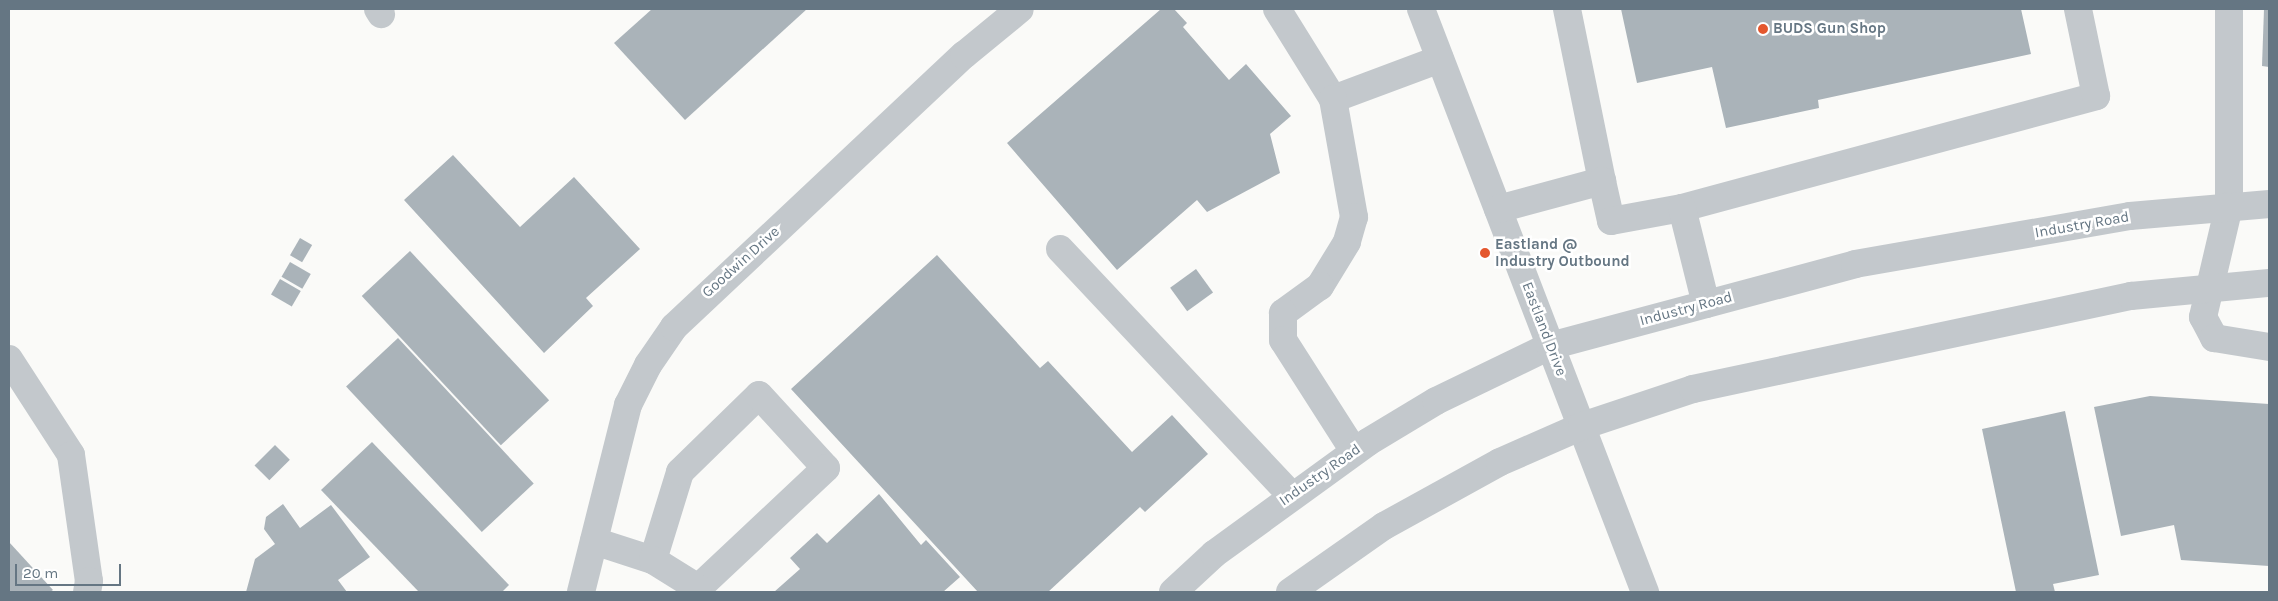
<!DOCTYPE html>
<style>
body{margin:0}
#map{position:relative;width:2278px;height:601px;overflow:hidden;background:#fafaf8;font-family:Karla,sans-serif}
div>[style]{position:absolute}
[style*='--x']{left:calc(var(--x)*1px);top:calc(var(--y)*1px);width:calc(var(--w)*1px);rotate:calc(var(--a)*1deg)}
.building>*{inset:0;background:#aab3b9;transform-origin:0 0}
.minor>*{height:28px;margin:-14px;padding:0 14px;transform-origin:14px;border-radius:14px;background:#c3c8cc}
.dots>*{width:14px;height:14px;translate:-50% -50%;box-sizing:border-box;border:2px solid #fff;border-radius:50%}
span{translate:-50% -50%;white-space:nowrap;text-align:center;line-height:1.15;-webkit-text-stroke:5px #fff;paint-order:stroke}
.poi-label{font-size:15px;color:#657683;font-weight:700}
.left{translate:0 -50%;text-align:left}
.street-label{font-size:15px;color:#657683}
.frame{position:absolute;inset:0;border:10px solid #657683;pointer-events:none}
.scale{position:absolute;left:15px;top:564px;width:106px;height:22px;box-sizing:border-box;border:2px solid #657683;border-top:0;padding-left:6px;font-size:15px;line-height:18px;white-space:nowrap;color:#657683;-webkit-text-stroke:4px #fff;paint-order:stroke}
</style>
<div id="map">
<div class="building">
<div style="clip-path:polygon(652px 9px,807px 9px,685px 120px,614px 43px)"></div>
<div style="clip-path:polygon(1161px 9px,1174px 9px,1187px 23px,1183px 27px,1229px 80px,1246px 64px,1291px 116px,1270px 134px,1280px 173px,1207px 212px,1197px 200px,1117px 270px,1007px 143px)"></div>
<div style="clip-path:polygon(1621px 9px,2021px 9px,2031px 54px,1818px 100px,1819px 108px,1726px 128px,1712px 67px,1637px 83px)"></div>
<div style="clip-path:polygon(2264px 9px,2269px 9px,2269px 67px,2262px 66px)"></div>
<div style="clip-path:polygon(453px 155px,520px 227px,574px 177px,640px 249px,586px 298px,593px 306px,544px 353px,404px 200px)"></div>
<div style="left:300px;top:238px;width:14px;height:20px;rotate:30deg"></div>
<div style="left:410px;top:251px;width:204px;height:66px;rotate:47deg"></div>
<div style="clip-path:polygon(937px 255px,1040px 368px,1048px 361px,1132px 452px,1172px 415px,1208px 454px,1145px 512px,1140px 507px,1048px 592px,978px 592px,791px 389px)"></div>
<div style="left:290px;top:262px;width:24px;height:17px;rotate:30deg"></div>
<div style="left:1196px;top:269px;width:29px;height:32px;rotate:54deg"></div>
<div style="left:280px;top:279px;width:24px;height:18px;rotate:30deg"></div>
<div style="left:398px;top:338px;width:199px;height:71px;rotate:47deg"></div>
<div style="clip-path:polygon(2150px 396px,2269px 404px,2269px 566px,2181px 560px,2174px 525px,2121px 536px,2094px 407px)"></div>
<div style="clip-path:polygon(2065px 411px,2099px 575px,2053px 584px,2055px 592px,2016px 592px,1982px 429px)"></div>
<div style="clip-path:polygon(372px 442px,509px 585px,502px 592px,419px 592px,321px 490px)"></div>
<div style="left:275px;top:445px;width:21px;height:29px;rotate:45deg"></div>
<div style="clip-path:polygon(879px 494px,921px 545px,926px 540px,960px 577px,943px 592px,774px 592px,800px 569px,790px 558px,817px 533px,827px 543px)"></div>
<div style="clip-path:polygon(283px 504px,300px 528px,331px 505px,370px 557px,338px 580px,347px 592px,246px 592px,255px 559px,275px 544px,264px 529px,266px 517px)"></div>
<div style="clip-path:polygon(9px 542px,53px 590px,50px 592px,9px 592px)"></div>
</div>
<div class="minor">
<div style="--x:378;--y:9;--w:6;--a:59"></div>
<div style="--x:1277;--y:9;--w:106;--a:58.1"></div>
<div style="--x:1333;--y:99;--w:114;--a:-20.5"></div>
<div style="--x:1421;--y:9;--w:625;--a:68.98"></div>
<div style="--x:1567;--y:9;--w:176;--a:78.5"></div>
<div style="--x:2229;--y:9;--w:197;--a:90"></div>
<div style="--x:2229;--y:206;--w:114;--a:103.2"></div>
<div style="--x:2203;--y:317;--w:24;--a:62"></div>
<div style="--x:2214;--y:338;--w:56;--a:9.3"></div>
<div style="--x:1333;--y:99;--w:120;--a:79.9"></div>
<div style="--x:1354;--y:217;--w:26;--a:106"></div>
<div style="--x:1347;--y:242;--w:52;--a:121.5"></div>
<div style="--x:1320;--y:286;--w:46;--a:143.9"></div>
<div style="--x:1283;--y:313;--w:27;--a:90"></div>
<div style="--x:1283;--y:340;--w:132;--a:57.4"></div>
<div style="--x:1682;--y:208;--w:429;--a:-15.1"></div>
<div style="--x:2096;--y:96;--w:89;--a:-101.7"></div>
<div style="--x:1498;--y:209;--w:108;--a:-15.1"></div>
<div style="--x:1602;--y:181;--w:41;--a:77.3"></div>
<div style="--x:1611;--y:221;--w:72;--a:-10.4"></div>
<div style="--x:1682;--y:208;--w:99;--a:76"></div>
<div style="--x:1060;--y:249;--w:337;--a:46.8"></div>
<div style="--x:9;--y:359;--w:114;--a:57.1"></div>
<div style="--x:71;--y:455;--w:127;--a:81.9"></div>
<div style="--x:89;--y:581;--w:11;--a:100"></div>
<div style="--x:594;--y:541;--w:62;--a:17.9"></div>
<div style="--x:653;--y:560;--w:92;--a:-72.9"></div>
<div style="--x:680;--y:472;--w:110;--a:-44.3"></div>
<div style="--x:759;--y:395;--w:99;--a:47.5"></div>
<div style="--x:826;--y:468;--w:181;--a:136.8"></div>
<div style="--x:653;--y:560;--w:53;--a:31.9"></div>
<div style="--x:581;--y:592;--w:193;--a:-75.9"></div>
<div style="--x:628;--y:405;--w:45;--a:-63.4"></div>
<div style="--x:648;--y:365;--w:46;--a:-55.6"></div>
<div style="--x:674;--y:327;--w:398;--a:-43.2"></div>
<div style="--x:964;--y:55;--w:72;--a:-39.4"></div>
<div style="--x:1173;--y:592;--w:56;--a:-42.8"></div>
<div style="--x:1214;--y:554;--w:190;--a:-36"></div>
<div style="--x:1368;--y:442;--w:79;--a:-31.1"></div>
<div style="--x:1436;--y:401;--w:127;--a:-25.8"></div>
<div style="--x:1550;--y:346;--w:316;--a:-15"></div>
<div style="--x:1855;--y:264;--w:279;--a:-9.9"></div>
<div style="--x:2130;--y:216;--w:140;--a:-4.9"></div>
<div style="--x:1290;--y:592;--w:115;--a:-35.1"></div>
<div style="--x:1384;--y:526;--w:132;--a:-28.9"></div>
<div style="--x:1500;--y:462;--w:90;--a:-23.7"></div>
<div style="--x:1582;--y:426;--w:117;--a:-18.4"></div>
<div style="--x:1693;--y:389;--w:448;--a:-12"></div>
<div style="--x:2131;--y:296;--w:139;--a:-5.4"></div>
</div>
<div class="dots">
<div style="left:1763px;top:29px;background:#e4572e"></div>
<div style="left:1485px;top:253px;background:#e4572e"></div>
</div>
<div class="poi-label">
<span class="left" style="left:1773px;top:29px">BUDS Gun Shop</span>
<span class="left" style="left:1495px;top:253px">Eastland @<br>Industry Outbound</span>
</div>
<div class="street-label">
<span style="left:2082px;top:225px;rotate:-10deg">Industry Road</span>
<span style="left:741px;top:262px;rotate:-42deg">Goodwin Drive</span>
<span style="left:1686px;top:309px;rotate:-15deg">Industry Road</span>
<span style="left:1544px;top:329px;rotate:69deg">Eastland Drive</span>
<span style="left:1320px;top:475px;rotate:-35deg">Industry Road</span>
</div>
<div class="frame"></div>
<div class="scale">20 m</div>
</div>
